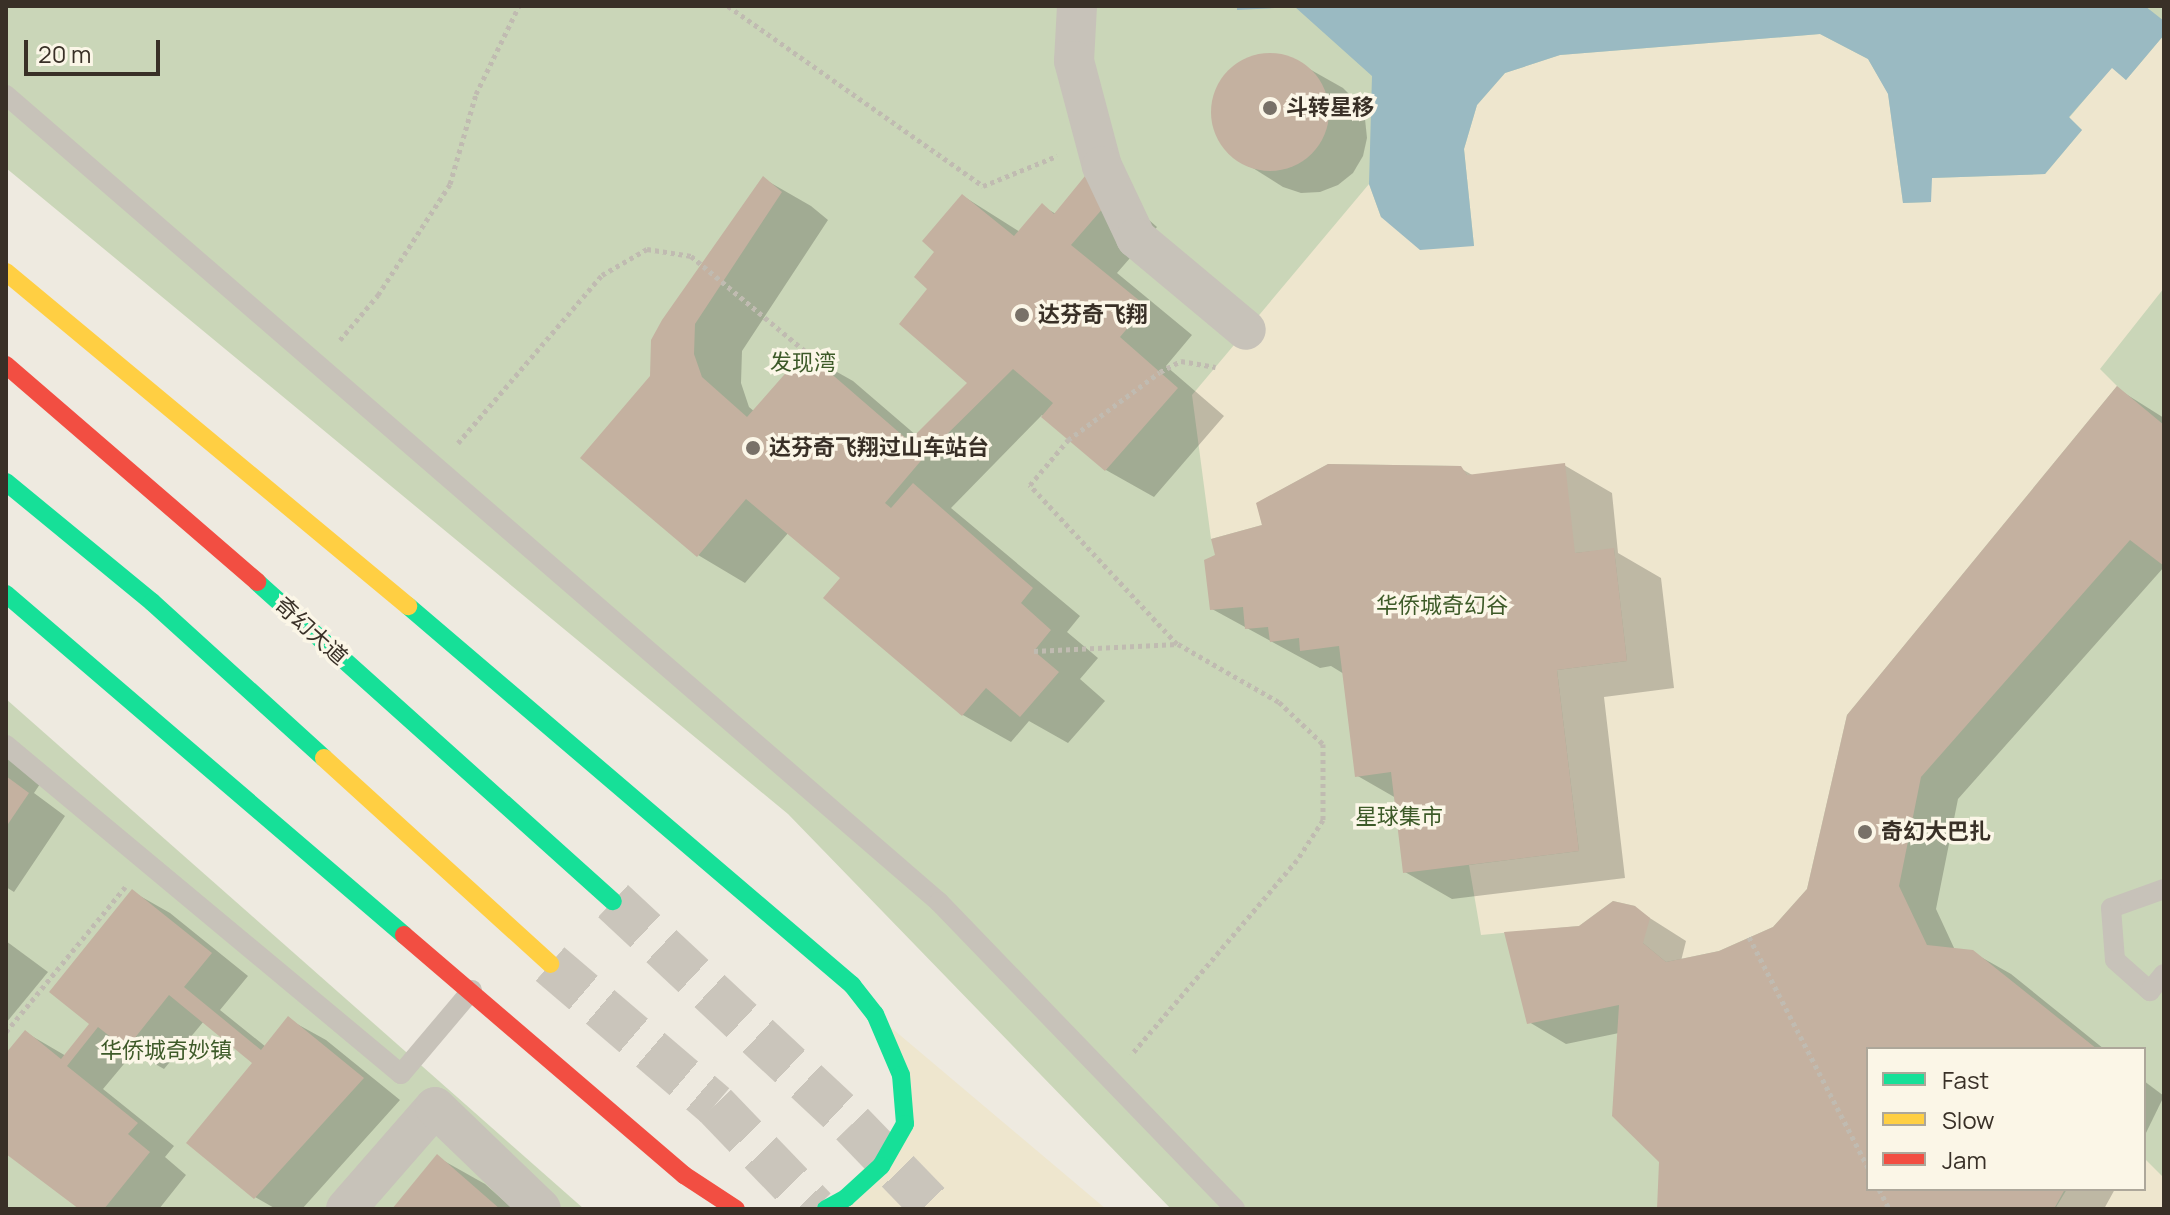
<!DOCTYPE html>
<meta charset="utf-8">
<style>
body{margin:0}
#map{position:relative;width:2170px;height:1215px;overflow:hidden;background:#eeeae0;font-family:Manrope,"Noto Sans SC",sans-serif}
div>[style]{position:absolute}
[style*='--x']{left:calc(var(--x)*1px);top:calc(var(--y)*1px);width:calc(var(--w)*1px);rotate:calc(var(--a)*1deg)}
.green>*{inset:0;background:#cad6b8}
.plaza>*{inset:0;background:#eee6ce}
.water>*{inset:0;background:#9abac2}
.shadow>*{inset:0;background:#0003}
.building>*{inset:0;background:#c4b1a0}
.round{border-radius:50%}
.secondary-tunnel>*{height:44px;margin-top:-22px;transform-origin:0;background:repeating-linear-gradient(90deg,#cac5bb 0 44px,transparent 0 66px)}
.path>*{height:5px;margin-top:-2.5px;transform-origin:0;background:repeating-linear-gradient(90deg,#c0bbb1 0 4px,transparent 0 8px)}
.lane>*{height:20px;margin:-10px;padding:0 10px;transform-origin:10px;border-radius:10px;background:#c7c2b9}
.street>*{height:40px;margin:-20px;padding:0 20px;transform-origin:20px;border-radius:20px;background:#c7c2b9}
.fast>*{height:18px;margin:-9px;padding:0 9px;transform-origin:9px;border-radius:9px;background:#16e098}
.slow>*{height:18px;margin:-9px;padding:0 9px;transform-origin:9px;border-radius:9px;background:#ffcf43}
.jam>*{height:18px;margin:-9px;padding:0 9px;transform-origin:9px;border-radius:9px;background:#f24e42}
.dots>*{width:22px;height:22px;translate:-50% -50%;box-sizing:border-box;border:4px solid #fbf6e7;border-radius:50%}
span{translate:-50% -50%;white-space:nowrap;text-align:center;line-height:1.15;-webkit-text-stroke:7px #fbf6e7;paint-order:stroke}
.poi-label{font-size:22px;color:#393027;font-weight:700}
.left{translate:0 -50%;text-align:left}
.park-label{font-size:22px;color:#3d5a28}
.street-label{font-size:22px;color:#393027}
.frame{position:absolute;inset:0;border:8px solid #393027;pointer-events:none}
.legend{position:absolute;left:1866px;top:1047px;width:280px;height:144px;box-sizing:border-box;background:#fbf6e7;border:2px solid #ada79a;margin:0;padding:10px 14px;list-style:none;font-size:24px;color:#393027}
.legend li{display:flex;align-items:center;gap:16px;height:40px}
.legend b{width:40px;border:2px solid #ada79a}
.scale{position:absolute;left:24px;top:40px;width:136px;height:36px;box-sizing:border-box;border:4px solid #393027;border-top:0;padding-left:10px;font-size:24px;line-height:28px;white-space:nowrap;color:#393027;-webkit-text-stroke:6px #fbf6e7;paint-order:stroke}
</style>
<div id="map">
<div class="green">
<div style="clip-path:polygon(evenodd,6px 6px,2164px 6px,2164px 1209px,1171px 1209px,788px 814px,6px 168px,6px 6px,1868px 1049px,2144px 1049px,2144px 1189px,1868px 1189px,1868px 1049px)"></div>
<div style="clip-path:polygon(6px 699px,584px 1209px,6px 1209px)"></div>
</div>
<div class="plaza">
<div style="clip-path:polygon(1820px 34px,1868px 59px,1888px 93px,1903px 203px,1931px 202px,1931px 178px,2045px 174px,2082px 130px,2069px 118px,2112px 67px,2126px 80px,2164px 35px,2164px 288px,2100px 369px,2117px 386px,1847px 715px,1807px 889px,1773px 927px,1719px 951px,1666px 962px,1643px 943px,1635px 906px,1613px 901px,1579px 926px,1481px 935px,1469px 865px,1579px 851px,1557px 670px,1627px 661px,1614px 549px,1575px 553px,1467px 475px,1460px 466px,1328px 464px,1257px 503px,1262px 525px,1211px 539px,1192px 395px,1369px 184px,1381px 217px,1474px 246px,1464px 149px,1477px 105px,1505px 73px,1560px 55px)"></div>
<div style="clip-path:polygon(875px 1014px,1106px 1209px,826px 1209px,905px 1124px)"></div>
<div style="clip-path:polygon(2144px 1158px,2164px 1178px,2164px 1209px,2055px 1209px,2067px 1189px,2144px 1189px)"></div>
</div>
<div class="water">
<div style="clip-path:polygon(1237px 6px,2145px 6px,2164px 21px,2164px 35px,2126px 80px,2112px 68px,2069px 117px,2082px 130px,2045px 174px,1932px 178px,1931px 202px,1903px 203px,1888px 94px,1868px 59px,1820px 34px,1560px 55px,1505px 73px,1477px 105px,1464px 149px,1474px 246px,1420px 250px,1381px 217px,1369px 184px,1372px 76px,1295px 7px,1237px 10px)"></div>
</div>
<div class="shadow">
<div style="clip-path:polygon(1268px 55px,1287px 57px,1304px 66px,1343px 88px,1357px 102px,1365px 119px,1367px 138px,1363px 156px,1353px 173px,1338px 185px,1320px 192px,1301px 193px,1283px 187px,1229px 153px,1218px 138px,1212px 119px,1213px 100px,1220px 83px,1233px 68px,1249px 58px)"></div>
<div style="clip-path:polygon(764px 179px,811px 206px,828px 220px,742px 351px,741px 383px,749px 407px,755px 412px,805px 354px,853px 381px,917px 436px,970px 383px,930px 289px,937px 252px,963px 196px,1020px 232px,1042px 206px,1056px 214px,1133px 206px,1157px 227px,1117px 273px,1192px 335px,1166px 366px,1224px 416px,1154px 497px,1106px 470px,1042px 415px,951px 508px,1080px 616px,1067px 632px,1098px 658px,1080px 679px,1105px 701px,1068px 743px,1029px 721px,1011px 742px,963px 715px,826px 598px,843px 578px,789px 532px,745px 583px,698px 555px,652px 376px)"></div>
<div style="clip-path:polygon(2118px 389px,2164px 418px,2164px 567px,1958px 799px,1936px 909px,1955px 950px,1972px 952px,2011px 974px,2104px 1049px,1868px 1049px,1868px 1189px,2115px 1189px,2104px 1209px,1659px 1209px,1661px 1161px,1619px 1033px,1566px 1044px,1529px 1022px,1580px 928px,1634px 908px,1686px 941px,1681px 961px,1719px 953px,1774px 929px,1809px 890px)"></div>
<div style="clip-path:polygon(1564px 465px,1612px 493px,1618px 553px,1661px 578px,1674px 688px,1604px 697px,1625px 878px,1452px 899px,1405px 872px,1396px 798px,1356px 775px,1344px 674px,1331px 666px,1320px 668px,1212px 609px,1460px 468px,1474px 476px)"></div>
<div style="clip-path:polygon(6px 754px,40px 784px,34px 793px,65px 816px,14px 892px,6px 887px)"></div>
<div style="clip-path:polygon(133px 892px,170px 913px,248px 976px,220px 1010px,266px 1047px,288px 1019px,326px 1040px,400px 1100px,302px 1209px,276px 1209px,255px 1197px,255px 1062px,204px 1021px,164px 1069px,134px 1052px,103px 1089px,174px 1146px,165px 1157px,186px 1175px,159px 1209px,82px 1209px,6px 1151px,6px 1056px,25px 1032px,66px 1056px,92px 1024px)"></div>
<div style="clip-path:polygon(6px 941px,48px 972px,6px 1023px)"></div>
<div style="clip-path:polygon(2144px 1081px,2164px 1096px,2144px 1137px)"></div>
<div style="clip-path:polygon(437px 1157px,485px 1184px,513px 1209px,394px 1209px)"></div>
</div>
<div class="building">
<div class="round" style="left:1211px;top:53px;width:118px;height:118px"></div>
<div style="clip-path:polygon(763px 176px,782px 192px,695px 324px,694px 354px,702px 377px,747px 417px,805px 351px,909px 441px,967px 383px,899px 324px,927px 289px,914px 277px,934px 252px,922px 241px,962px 194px,1014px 236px,1042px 203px,1054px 214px,1085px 176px,1111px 199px,1071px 245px,1146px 306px,1120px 337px,1178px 388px,1105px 471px,1041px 417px,1053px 403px,1013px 369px,925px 456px,885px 503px,891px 508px,913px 483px,1033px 588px,1021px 603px,1051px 630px,1034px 651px,1059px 672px,1020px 717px,986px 688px,962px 716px,823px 598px,840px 578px,746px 499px,697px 557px,580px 458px,650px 376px,651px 340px,662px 320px)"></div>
<div style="clip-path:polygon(2117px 386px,2164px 425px,2164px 566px,2130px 540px,1921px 777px,1899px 886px,1927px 945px,1973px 950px,2097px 1049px,1868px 1049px,1868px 1189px,2065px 1189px,2054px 1209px,1657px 1209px,1659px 1162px,1612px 1116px,1619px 1005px,1527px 1024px,1504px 932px,1579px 926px,1613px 901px,1635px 906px,1650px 918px,1643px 943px,1666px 962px,1719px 951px,1773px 927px,1807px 889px,1847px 715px)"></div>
<div style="clip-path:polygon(1565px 463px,1575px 553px,1614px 548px,1627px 661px,1557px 670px,1579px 851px,1403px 873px,1391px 772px,1355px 777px,1339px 646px,1300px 651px,1299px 638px,1270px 642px,1268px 627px,1245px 629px,1243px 607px,1210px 610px,1204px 560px,1215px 555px,1211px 539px,1262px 525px,1256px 503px,1328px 464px,1461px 466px,1467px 475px)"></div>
<div style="clip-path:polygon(6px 776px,29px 793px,6px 827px)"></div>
<div style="clip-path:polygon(132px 889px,212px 953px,184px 987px,261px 1050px,288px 1016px,364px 1078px,254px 1199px,186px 1143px,252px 1063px,169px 995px,126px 1049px,98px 1027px,67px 1066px,138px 1123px,128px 1134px,150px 1152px,104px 1209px,79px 1209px,6px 1154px,6px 1053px,25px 1030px,61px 1059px,89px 1024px,49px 992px)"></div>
<div style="clip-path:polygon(437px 1154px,500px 1209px,392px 1209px)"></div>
</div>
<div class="secondary-tunnel">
<div style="--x:613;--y:901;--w:327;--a:43"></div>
<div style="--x:852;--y:1124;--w:118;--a:46"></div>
<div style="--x:550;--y:964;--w:217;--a:40.5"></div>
<div style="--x:715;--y:1105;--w:144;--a:46.1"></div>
</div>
<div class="path">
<div style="--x:728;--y:6;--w:312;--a:35.2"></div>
<div style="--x:983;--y:186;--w:80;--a:-22.1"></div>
<div style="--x:340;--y:340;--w:59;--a:-49.8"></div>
<div style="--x:378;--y:295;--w:132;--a:-57"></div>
<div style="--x:450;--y:184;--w:94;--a:-73.9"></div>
<div style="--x:476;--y:94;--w:98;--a:-64"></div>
<div style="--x:458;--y:443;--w:221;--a:-49.4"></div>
<div style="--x:602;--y:275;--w:52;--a:-30"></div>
<div style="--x:647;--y:249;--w:45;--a:9"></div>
<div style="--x:691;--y:256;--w:148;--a:39.8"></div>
<div style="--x:1177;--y:644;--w:217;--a:-132.8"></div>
<div style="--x:1030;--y:485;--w:59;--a:-49.8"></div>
<div style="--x:1068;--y:440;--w:114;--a:-36.5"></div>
<div style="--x:1160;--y:372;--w:24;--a:-28"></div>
<div style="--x:1181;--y:361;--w:35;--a:10"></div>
<div style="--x:1034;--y:651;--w:144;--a:-2.8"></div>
<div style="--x:1178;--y:644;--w:116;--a:29.9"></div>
<div style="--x:1279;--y:702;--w:61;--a:43.7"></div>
<div style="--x:1323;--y:744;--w:76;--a:90"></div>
<div style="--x:1323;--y:820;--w:48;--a:123"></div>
<div style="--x:1297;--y:860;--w:256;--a:130.4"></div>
<div style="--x:1749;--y:937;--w:260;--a:62.7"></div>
<div style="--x:6;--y:1032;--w:188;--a:-50.6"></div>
<div style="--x:1879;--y:1189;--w:22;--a:63"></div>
</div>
<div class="lane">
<div style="--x:6;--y:95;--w:1234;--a:40.86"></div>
<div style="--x:939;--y:902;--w:426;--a:46"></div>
<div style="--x:6;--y:745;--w:514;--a:39.79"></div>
<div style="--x:401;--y:1074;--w:110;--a:-49.8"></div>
<div style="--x:2164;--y:889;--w:56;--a:160.3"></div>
<div style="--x:2111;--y:908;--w:52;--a:85.6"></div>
<div style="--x:2115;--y:960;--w:47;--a:41.5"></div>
<div style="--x:2150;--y:991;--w:22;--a:-51"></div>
</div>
<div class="street">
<div style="--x:1077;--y:6;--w:55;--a:93.1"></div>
<div style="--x:1074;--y:61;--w:109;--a:75.1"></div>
<div style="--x:1102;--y:166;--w:80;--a:64.7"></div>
<div style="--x:1136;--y:238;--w:143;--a:39.9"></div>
<div style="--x:346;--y:1209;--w:135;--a:-48.9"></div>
<div style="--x:435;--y:1107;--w:147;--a:43.9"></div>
</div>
<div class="fast">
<div style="--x:6;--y:482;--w:189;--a:39.4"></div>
<div style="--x:152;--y:602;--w:232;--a:42.2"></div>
<div style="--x:257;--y:582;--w:478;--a:41.9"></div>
<div style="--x:6;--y:594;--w:524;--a:40.59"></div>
<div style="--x:408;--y:606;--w:584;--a:40.48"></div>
<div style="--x:852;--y:985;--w:37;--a:52"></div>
<div style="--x:875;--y:1014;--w:66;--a:66.9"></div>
<div style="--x:901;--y:1075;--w:49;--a:85.3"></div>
<div style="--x:905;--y:1124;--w:48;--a:119.7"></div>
<div style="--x:881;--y:1166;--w:47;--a:137.6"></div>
<div style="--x:846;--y:1198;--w:23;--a:151"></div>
</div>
<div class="slow">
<div style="--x:6;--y:272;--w:523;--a:39.72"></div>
<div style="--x:324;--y:758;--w:306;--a:42.3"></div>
</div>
<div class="jam">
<div style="--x:6;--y:365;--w:332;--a:40.8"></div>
<div style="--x:404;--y:935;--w:369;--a:40.6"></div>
<div style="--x:684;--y:1175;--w:62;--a:33.2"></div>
</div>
<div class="dots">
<div style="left:1270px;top:108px;background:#787168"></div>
<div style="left:1022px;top:315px;background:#787168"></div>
<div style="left:753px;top:448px;background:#787168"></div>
<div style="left:1865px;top:832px;background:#787168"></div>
</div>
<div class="poi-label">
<span class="left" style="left:1286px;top:108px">斗转星移</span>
<span class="left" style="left:1038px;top:315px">达芬奇飞翔</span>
<span class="left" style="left:769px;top:448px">达芬奇飞翔过山车站台</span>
<span class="left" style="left:1881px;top:832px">奇幻大巴扎</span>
</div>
<div class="park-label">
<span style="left:803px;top:363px">发现湾</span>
<span style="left:1442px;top:606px">华侨城奇幻谷</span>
<span style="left:1399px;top:817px">星球集市</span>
<span style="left:166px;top:1051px">华侨城奇妙镇</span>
</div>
<div class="street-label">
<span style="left:311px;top:631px;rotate:42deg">奇幻大道</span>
</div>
<div class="frame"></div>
<ul class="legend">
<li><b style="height:10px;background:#16e098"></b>Fast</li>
<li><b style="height:10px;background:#ffcf43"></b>Slow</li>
<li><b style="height:10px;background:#f24e42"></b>Jam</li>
</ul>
<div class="scale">20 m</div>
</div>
